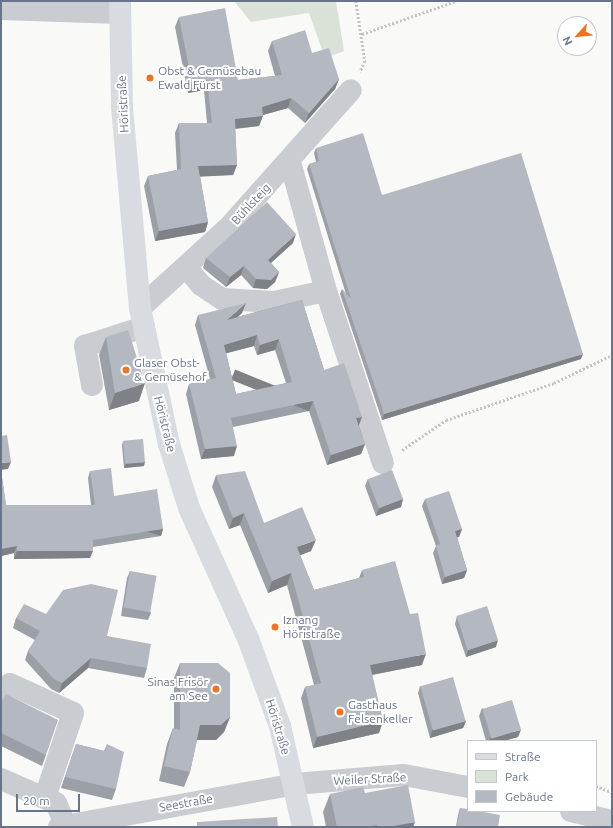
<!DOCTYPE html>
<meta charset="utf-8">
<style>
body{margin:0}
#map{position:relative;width:613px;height:828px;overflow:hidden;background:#f9faf7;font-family:Ubuntu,sans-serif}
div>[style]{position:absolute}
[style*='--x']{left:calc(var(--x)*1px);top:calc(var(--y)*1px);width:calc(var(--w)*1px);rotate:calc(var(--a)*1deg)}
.green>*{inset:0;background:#dae2d8}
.path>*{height:2.5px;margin-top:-1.25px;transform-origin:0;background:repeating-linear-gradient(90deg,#c3c4c7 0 2px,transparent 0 4px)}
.minor>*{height:22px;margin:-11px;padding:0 11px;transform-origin:11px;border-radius:11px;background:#c9ccd0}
.major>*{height:22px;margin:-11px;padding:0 11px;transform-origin:11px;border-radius:11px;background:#d8dbe0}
.wall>*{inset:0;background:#9b9fa6}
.shaded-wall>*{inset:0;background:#7e8287;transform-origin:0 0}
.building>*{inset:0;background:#b4b9c1;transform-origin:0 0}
.dots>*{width:11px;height:11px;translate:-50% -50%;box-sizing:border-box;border:2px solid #fff;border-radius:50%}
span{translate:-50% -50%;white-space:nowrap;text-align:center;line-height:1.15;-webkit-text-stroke:4px #fff;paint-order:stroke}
.poi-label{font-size:12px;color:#67748a}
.left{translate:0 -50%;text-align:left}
.right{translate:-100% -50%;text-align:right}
.street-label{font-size:12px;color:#67748a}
.frame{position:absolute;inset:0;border:2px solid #67748a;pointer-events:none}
.legend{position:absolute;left:467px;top:740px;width:130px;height:72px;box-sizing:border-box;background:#fff;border:1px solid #c2c7d0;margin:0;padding:5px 7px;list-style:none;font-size:12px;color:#67748a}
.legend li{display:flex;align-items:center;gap:8px;height:20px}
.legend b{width:20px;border:1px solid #c2c7d0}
.north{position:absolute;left:557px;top:16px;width:40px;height:40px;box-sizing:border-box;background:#fff;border:1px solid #c2c7d0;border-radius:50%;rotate:243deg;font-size:11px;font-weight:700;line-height:16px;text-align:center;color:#67748a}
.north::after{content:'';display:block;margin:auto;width:14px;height:18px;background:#ee7422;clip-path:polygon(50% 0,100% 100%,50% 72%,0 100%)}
.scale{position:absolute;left:16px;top:794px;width:64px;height:18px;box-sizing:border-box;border:2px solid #67748a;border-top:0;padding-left:5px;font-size:12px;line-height:14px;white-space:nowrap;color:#67748a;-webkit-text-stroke:3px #fff;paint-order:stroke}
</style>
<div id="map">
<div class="green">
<div style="clip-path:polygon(234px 1px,336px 1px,344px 51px,325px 58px,309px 13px,251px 22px)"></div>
</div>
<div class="path">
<div style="--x:356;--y:1;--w:61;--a:81.5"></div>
<div style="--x:365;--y:61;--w:12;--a:114"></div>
<div style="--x:362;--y:34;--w:100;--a:-19.3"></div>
<div style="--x:402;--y:450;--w:53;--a:-34.3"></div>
<div style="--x:446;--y:420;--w:114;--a:-18.9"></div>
<div style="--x:554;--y:383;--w:64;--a:-25.8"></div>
<div style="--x:596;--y:786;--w:17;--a:21"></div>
</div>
<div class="minor">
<div style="--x:1;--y:9;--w:118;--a:1.9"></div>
<div style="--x:290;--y:162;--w:134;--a:74.4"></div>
<div style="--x:326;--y:291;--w:181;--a:71.7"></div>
<div style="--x:186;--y:267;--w:23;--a:50"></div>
<div style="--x:201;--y:285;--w:25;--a:34"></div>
<div style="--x:222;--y:299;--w:52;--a:3.3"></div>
<div style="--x:274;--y:302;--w:53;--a:-11.9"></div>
<div style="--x:140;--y:308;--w:120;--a:-42.3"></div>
<div style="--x:229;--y:227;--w:183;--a:-48.3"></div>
<div style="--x:92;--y:385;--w:40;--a:-100"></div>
<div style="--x:85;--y:346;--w:62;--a:-17.9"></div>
<div style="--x:1;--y:691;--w:11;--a:-38"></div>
<div style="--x:10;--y:684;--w:69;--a:24.7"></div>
<div style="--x:73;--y:713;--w:89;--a:108.4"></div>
<div style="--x:1;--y:779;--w:60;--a:23.6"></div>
<div style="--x:56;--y:803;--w:23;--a:67"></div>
<div style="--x:571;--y:811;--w:42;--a:13.7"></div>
<div style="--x:59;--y:827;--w:240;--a:-10.3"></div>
<div style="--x:295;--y:784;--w:109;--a:-4.7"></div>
<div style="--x:404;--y:775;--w:65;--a:10.6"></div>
</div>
<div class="major">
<div style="--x:120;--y:1;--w:106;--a:88.9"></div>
<div style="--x:122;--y:107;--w:202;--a:84.9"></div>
<div style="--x:140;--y:308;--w:139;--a:78"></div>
<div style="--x:169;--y:444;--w:67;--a:72.6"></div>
<div style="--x:189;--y:508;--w:146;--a:65.7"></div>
<div style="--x:249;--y:641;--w:90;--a:70"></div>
<div style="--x:280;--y:726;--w:104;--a:77.2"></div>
</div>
<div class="wall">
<div style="clip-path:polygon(179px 17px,238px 80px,275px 76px,268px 51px,272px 41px,312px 53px,339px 79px,335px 89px,305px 123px,288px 108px,263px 115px,259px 126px,235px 129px,237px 165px,233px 175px,200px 176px,208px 222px,205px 232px,155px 241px,144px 186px,148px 176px,177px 170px,175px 133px,179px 123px,207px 123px,204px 90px,188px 93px,175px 27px)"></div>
<div style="clip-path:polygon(316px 148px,382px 195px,581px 359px,382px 420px,340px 294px,342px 289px,346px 294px,307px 169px,309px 164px,316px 162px,314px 153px)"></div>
<div style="clip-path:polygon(293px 243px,271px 263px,279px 272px,275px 282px,267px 289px,253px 288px,241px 275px,226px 287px,203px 268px,206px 258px)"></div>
<div style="clip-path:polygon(evenodd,302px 300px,324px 370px,362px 417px,359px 425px,365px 444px,361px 454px,327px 465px,309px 411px,233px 427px,234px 456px,201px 459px,186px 394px,189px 384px,210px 379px,195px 325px,198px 315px,242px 313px,237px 317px,302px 300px,254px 346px,257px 355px,275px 350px,286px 383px,236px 394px,226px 353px,254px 346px)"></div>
<div style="clip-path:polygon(106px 337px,139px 401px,109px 410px,99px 355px)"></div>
<div style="clip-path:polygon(123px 441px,144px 466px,124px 468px,122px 445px)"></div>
<div style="clip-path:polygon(1px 471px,6px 505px,91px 505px,88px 478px,90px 471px,114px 496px,163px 529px,161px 536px,93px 547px,90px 558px,14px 559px,14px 553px,1px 556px)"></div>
<div style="clip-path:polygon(216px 475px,264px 523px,311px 551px,300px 555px,314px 590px,359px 578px,362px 570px,422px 665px,372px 675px,383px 721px,379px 733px,313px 748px,301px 698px,305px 687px,314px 685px,287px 585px,268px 593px,240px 525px,229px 529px,212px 487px)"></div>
<div style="clip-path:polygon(368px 479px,403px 499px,401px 507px,376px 516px,365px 486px)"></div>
<div style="clip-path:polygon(425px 499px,462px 529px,459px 537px,457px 537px,467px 570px,464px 578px,442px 584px,433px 553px,436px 546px,422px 506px)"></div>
<div style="clip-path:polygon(130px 571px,151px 613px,148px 620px,121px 616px,127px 578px)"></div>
<div style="clip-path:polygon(46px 614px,107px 636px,147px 668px,144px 678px,88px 668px,59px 693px,51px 689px,25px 660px,28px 651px,35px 640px,13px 628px,16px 618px)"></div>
<div style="clip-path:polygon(457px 616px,496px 647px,466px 657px,455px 624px)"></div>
<div style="clip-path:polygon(180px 663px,230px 717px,224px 732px,216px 740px,197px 740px,190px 772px,184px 787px,159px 781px,167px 744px,173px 728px,174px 729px,174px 678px)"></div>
<div style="clip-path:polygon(420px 686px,466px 721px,463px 728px,430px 738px,418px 693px)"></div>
<div style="clip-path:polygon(1px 703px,46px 755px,42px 766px,1px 746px)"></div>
<div style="clip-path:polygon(482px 708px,518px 737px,504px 741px,486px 741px,479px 716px)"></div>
<div style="clip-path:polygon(76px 744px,104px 751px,107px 744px,116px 789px,112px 800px,61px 788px)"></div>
<div style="clip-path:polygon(365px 793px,413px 827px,326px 827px,323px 812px,330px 794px)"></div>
<div style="clip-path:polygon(460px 808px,498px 827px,456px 827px,458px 815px)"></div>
</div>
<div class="shaded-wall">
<div style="clip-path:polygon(339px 79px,335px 89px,305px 123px,309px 113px)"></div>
<div style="clip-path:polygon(207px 80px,204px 90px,188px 93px,192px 83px)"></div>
<div style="clip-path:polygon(291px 98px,288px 108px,259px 116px,263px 116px,259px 126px,231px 129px,235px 119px,262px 107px)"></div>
<div style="clip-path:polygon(237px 165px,233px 175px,194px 177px,198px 166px)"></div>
<div style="clip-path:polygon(208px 222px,205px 232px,155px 241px,159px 231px)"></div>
<div style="clip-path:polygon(296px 234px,293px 243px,264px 269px,268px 260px)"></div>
<div style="clip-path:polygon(244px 266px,241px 275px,226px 287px,230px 277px)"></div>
<div style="clip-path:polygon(279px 272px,275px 282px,267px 289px,253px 288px,256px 279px)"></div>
<div style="clip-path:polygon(246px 303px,242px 313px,224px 330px,227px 320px)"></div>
<div style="clip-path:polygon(257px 335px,254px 346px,220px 355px,224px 345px)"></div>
<div style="clip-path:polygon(279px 339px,275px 350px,257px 355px,260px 345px)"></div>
<div style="clip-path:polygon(583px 354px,581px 359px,382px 420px,384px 414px)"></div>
<div style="clip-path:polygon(145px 383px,139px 401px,109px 410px,115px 393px)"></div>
<div style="left:313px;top:401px;width:11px;height:84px;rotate:112deg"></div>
<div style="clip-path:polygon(362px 417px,358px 427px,356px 418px)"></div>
<div style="clip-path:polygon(365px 444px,361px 454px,327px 465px,331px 455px)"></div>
<div style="clip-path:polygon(237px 446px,234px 456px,201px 459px,205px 449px)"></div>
<div style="clip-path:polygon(11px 462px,8px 469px,1px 470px,1px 463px)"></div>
<div style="clip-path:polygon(145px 462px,144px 466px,124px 468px,126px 464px)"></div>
<div style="clip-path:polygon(403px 499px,401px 507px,376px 516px,379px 508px)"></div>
<div style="clip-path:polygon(244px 513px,240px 525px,229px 529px,233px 518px)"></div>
<div style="left:163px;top:529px;width:7px;height:71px;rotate:106deg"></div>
<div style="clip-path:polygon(462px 529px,459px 537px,452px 539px,455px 531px)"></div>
<div style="clip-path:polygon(316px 540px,311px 551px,293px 558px,297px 547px)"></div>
<div style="clip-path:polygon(17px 546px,14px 553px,1px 556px,1px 549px)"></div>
<div style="clip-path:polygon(17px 551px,93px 551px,90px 558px,14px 559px)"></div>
<div style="clip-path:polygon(467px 570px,464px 578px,442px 584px,445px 577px)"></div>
<div style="clip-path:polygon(291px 573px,287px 585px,268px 593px,272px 581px)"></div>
<div style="clip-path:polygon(498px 640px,496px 647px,466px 657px,468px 650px)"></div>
<div style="clip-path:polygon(426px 654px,422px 665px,366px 676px,370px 665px)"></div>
<div style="clip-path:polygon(91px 658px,88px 668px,59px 693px,62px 683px)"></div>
<div style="clip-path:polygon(230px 717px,224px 732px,216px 740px,194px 740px,200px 725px)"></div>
<div style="clip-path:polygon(383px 721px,379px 733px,313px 748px,317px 737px)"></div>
<div style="clip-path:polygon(466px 721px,463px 728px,430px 738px,432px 730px)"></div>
<div style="clip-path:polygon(521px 730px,518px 737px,504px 741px,489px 741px,490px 738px)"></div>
<div style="clip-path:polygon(415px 822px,413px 827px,388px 827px)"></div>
<div style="clip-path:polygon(377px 825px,376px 827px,365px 827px)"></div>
</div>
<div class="building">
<div style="clip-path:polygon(225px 8px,238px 80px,282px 75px,272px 41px,305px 30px,312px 53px,329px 48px,339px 79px,309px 113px,291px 98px,262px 107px,263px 116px,235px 119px,237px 165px,198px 166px,208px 222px,159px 231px,148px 176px,181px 169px,179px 123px,212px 123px,207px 80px,192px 83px,179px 17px)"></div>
<div style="clip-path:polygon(363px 133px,382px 195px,521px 153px,583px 354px,384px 414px,342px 289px,351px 299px,309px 164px,319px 161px,316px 148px)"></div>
<div style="clip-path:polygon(267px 202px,296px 234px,268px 260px,279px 272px,271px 280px,256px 279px,244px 266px,230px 277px,206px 258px)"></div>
<div style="clip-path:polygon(evenodd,302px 300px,324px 370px,344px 363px,362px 417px,356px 418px,365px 444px,331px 455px,313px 401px,231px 418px,237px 446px,205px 449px,189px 384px,216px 378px,198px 315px,246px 303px,227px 320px,302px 300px,257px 335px,260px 345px,279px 339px,292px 382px,236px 394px,224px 345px,257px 335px)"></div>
<div style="clip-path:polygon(128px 330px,145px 383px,115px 393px,106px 337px)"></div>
<div style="clip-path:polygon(7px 435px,11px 462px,1px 463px,1px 436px)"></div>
<div style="left:143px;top:439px;width:23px;height:20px;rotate:85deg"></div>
<div style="clip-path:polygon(111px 468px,114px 496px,157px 489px,163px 529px,93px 540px,93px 551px,17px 551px,17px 546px,1px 549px,1px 471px,6px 505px,95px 505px,90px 471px)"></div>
<div style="left:392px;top:470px;width:31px;height:26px;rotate:69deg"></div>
<div style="clip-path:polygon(245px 471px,264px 523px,302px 507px,316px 540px,297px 547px,314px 590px,364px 577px,362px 570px,395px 561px,410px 614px,418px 613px,426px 654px,370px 665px,383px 721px,317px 737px,305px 687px,321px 683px,291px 573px,272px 581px,244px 513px,233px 518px,216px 475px)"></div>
<div style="clip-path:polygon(449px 491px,462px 529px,455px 531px,467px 570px,445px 577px,436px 546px,440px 544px,425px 499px)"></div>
<div style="left:130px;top:571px;width:27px;height:37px;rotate:10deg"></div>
<div style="clip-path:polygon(91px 584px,118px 590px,107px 636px,151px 644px,147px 668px,91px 658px,62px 683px,54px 679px,28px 651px,40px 631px,16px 618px,24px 604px,46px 614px,63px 590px)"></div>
<div style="left:487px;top:606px;width:36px;height:32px;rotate:72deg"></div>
<div style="clip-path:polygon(180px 663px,218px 663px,230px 673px,230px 717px,221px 725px,200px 725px,190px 772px,164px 766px,173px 728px,180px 730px)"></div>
<div style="left:453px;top:677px;width:46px;height:34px;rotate:74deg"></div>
<div style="clip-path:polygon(6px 694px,58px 720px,46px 755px,1px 733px,1px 703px)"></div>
<div style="left:512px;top:700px;width:31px;height:31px;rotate:73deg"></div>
<div style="clip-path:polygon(76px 744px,105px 751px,107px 744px,124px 752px,116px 789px,65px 777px)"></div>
<div style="clip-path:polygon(408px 785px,415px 822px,388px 827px,377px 827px,377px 825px,365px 827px,337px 827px,330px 794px,363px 787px,365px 793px)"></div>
<div style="clip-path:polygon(460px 808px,468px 809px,468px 811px,478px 811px,500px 815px,498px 827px,457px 827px)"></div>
<div style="clip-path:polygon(277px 817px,278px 827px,197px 827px,197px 822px)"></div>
</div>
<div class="dots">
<div style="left:150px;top:78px;background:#ee7422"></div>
<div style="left:126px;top:370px;background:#ee7422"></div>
<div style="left:275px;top:627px;background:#ee7422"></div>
<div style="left:216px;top:689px;background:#ee7422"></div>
<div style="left:340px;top:712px;background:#ee7422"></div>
</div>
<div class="poi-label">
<span class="left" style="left:158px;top:78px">Obst &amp; Gemüsebau<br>Ewald Fürst</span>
<span class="left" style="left:134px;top:370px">Glaser Obst-<br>&amp; Gemüsehof</span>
<span class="left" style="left:283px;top:627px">Iznang<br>Höristraße</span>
<span class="right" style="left:208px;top:689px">Sinas Frisör<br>am See</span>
<span class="left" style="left:348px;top:712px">Gasthaus<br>Felsenkeller</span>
</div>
<div class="street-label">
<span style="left:123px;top:104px;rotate:-93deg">Höristraße</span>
<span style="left:251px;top:204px;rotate:-47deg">Bühlsteig</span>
<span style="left:165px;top:424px;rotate:76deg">Höristraße</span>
<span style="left:278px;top:727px;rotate:73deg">Höristraße</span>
<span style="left:370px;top:779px;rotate:-3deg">Weiler Straße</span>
<span style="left:186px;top:803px;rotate:-10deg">Seestraße</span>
</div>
<div class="frame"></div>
<ul class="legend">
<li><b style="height:5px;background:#d8dbe0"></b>Straße</li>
<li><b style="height:11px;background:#dae2d8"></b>Park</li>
<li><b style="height:11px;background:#b4b9c1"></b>Gebäude</li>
</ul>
<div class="north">N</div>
<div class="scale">20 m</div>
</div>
